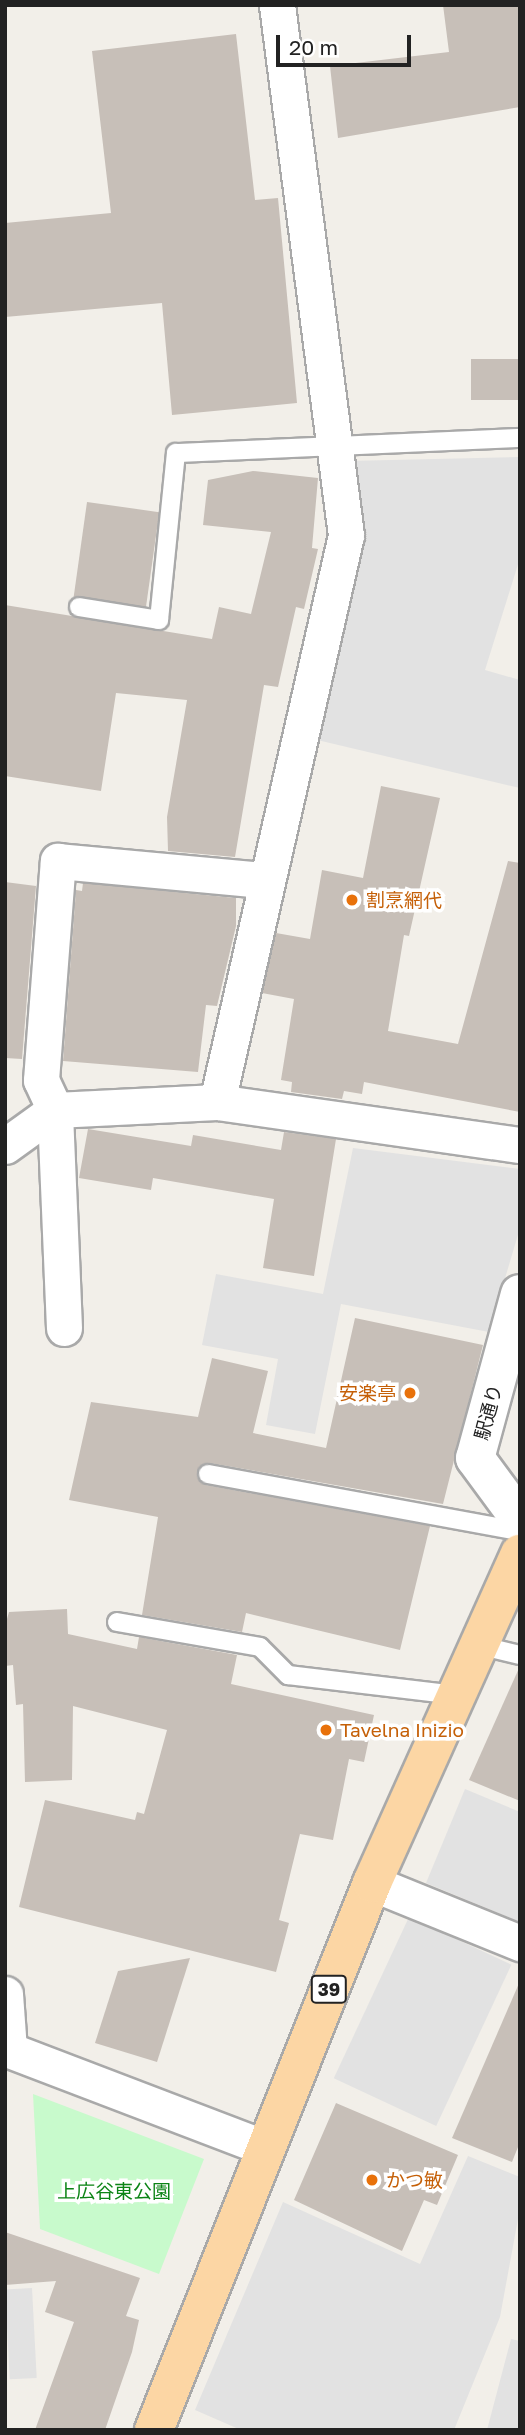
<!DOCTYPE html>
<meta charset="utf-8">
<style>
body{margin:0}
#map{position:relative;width:525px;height:2435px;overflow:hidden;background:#f2efe9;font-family:"Golos Text","Noto Sans JP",sans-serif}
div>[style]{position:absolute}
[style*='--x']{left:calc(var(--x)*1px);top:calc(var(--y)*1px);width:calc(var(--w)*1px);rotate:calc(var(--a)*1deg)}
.park>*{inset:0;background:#c8facc}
.parking>*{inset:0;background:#e2e2e2;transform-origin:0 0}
.building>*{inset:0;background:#c7bfb8;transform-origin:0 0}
.roads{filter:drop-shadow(2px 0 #a9a9a9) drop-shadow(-2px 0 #a9a9a9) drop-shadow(0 2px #a9a9a9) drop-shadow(0 -2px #a9a9a9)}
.service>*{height:18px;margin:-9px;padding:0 9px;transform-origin:9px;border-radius:9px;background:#fff}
.minor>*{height:35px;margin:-17.5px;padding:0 17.5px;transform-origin:17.5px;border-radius:17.5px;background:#fff}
.tertiary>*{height:38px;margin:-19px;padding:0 19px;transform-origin:19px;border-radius:19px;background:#fff}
.primary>*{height:38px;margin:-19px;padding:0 19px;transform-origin:19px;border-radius:19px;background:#fcd6a4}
.dots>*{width:19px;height:19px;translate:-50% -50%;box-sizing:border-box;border:4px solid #fff;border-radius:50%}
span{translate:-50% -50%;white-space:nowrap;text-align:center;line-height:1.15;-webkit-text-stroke:7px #fff;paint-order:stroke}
.shield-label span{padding:2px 5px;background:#fff;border:2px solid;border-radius:5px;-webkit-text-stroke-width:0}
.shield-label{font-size:18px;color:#222;font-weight:700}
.food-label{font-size:19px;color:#c56008}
.left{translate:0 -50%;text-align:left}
.right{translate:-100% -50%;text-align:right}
.street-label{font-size:19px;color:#222}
.park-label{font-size:19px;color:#0c8416}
.frame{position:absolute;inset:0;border:7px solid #222;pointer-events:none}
.scale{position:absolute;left:276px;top:35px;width:135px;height:32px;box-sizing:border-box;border:4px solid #222;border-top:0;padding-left:9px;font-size:21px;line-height:24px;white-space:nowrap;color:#222;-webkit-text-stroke:5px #fff;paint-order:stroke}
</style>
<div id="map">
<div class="park">
<div style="clip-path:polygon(33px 2094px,204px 2159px,159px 2274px,40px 2229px)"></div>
</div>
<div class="parking">
<div style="clip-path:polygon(520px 457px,520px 558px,485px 670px,520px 680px,520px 788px,313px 739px,348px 461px)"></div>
<div style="clip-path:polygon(353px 1148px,520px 1169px,520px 1228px,489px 1332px,341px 1304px,315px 1434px,266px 1425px,278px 1359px,202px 1345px,216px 1274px,323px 1294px)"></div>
<div style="clip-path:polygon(465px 1789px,520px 1812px,520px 1922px,426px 1883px)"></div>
<div style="left:409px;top:1917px;width:113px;height:178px;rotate:25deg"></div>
<div style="clip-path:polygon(468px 2156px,520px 2177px,520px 2208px,500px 2317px,454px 2430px,241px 2430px,195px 2410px,283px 2202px,420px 2264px)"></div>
<div style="left:32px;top:2288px;width:90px;height:27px;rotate:87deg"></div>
<div style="clip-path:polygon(511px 2339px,520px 2341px,520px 2430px,487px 2430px)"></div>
</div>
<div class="building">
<div style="clip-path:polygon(443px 5px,520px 5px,520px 107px,338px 138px,330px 66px,449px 52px)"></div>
<div style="clip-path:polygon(236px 34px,255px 200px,278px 198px,297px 403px,172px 415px,162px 303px,5px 317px,5px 223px,111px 213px,92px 51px)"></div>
<div style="left:520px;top:359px;width:41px;height:49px;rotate:90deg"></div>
<div style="clip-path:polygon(253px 471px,318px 478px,312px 548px,318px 549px,304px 609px,296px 607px,278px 687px,264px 685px,235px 857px,168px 851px,167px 817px,187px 700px,116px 693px,101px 791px,5px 776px,5px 605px,212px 639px,219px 607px,251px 614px,271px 532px,203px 525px,208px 480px)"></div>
<div style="left:87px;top:502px;width:73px;height:97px;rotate:8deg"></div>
<div style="clip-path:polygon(381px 786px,440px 798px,409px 936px,404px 935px,388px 1031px,458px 1044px,508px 861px,520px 863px,520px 1112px,364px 1082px,362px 1094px,344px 1091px,342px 1099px,291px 1092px,292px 1082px,281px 1080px,294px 999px,262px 993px,276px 933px,310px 939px,322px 870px,363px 878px)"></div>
<div style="clip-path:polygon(5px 882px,36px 886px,22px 1059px,5px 1058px)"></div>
<div style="clip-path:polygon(83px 883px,236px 898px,236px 926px,217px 1006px,206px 1005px,198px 1072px,63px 1061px,76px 890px,82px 891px)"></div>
<div style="clip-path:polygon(88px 1129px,191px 1146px,193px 1135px,281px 1150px,284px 1132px,336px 1139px,314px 1276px,263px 1268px,274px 1199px,153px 1178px,151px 1190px,79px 1178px)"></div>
<div style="clip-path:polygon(355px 1318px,483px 1345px,443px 1504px,210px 1463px,200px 1466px,197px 1477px,206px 1485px,430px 1526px,400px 1650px,246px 1613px,242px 1632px,142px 1615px,158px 1517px,69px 1500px,91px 1402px,198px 1417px,212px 1358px,268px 1371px,253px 1433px,326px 1448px)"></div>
<div style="clip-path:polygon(67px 1609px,68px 1634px,137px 1649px,139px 1637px,237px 1655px,231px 1684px,374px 1715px,364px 1762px,349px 1759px,333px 1840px,300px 1834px,279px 1920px,289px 1923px,276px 1972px,19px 1907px,45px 1800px,135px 1820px,137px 1812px,144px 1814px,167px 1730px,73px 1706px,72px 1780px,25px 1782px,23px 1704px,16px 1705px,13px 1665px,5px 1666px,5px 1626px,9px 1612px)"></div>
<div style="clip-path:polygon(520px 1666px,520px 1801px,469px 1780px)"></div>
<div style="clip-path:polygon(190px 1958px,157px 2062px,95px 2043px,118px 1971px)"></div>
<div style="clip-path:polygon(520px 1981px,520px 2142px,512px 2162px,452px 2138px)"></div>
<div style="clip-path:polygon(336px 2103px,458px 2155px,437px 2205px,424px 2200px,402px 2251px,294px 2200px)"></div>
<div style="clip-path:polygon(5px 2232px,140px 2278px,126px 2316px,139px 2320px,132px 2352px,105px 2430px,35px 2430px,74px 2322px,45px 2312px,56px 2281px,5px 2285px)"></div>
</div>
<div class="roads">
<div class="service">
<div style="--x:79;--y:607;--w:81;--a:9.2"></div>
<div style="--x:159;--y:620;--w:168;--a:-84.2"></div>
<div style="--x:176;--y:453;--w:344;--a:-2.5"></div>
<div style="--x:208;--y:1474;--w:317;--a:10.4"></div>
<div style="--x:117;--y:1622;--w:145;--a:9.9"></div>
<div style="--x:260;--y:1647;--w:40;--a:45"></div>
<div style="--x:288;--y:1675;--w:169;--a:6.8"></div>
<div style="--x:478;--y:1645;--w:43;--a:13.4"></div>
</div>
<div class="minor">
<div style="--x:217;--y:1102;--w:581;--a:-77.18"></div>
<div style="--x:346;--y:535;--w:534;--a:-97.42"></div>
<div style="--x:5;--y:1146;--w:62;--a:-35.8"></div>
<div style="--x:55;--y:1110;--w:162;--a:-2.8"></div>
<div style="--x:217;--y:1102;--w:306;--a:8.1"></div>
<div style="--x:64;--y:1328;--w:218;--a:-92.4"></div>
<div style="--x:55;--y:1110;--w:33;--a:-115"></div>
<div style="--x:41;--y:1080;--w:220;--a:-85.6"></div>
<div style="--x:58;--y:861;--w:207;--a:5.3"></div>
<div style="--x:372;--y:1883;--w:160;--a:22.1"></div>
<div style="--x:5;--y:1994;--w:56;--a:85.9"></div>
<div style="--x:9;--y:2050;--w:274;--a:20.9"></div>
</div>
<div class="tertiary">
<div style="--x:520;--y:1294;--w:170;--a:105.3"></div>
<div style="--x:475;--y:1458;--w:76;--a:53.6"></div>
</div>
<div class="primary">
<div style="--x:154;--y:2430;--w:589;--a:-68.27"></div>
<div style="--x:372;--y:1883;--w:361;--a:-65.8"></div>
</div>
</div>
<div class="dots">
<div style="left:352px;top:900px;background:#e8710a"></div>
<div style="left:410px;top:1393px;background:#e8710a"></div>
<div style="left:326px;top:1730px;background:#e8710a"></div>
<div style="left:372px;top:2180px;background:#e8710a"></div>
</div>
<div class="shield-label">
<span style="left:329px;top:1989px">39</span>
</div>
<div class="food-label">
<span class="left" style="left:366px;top:900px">割烹網代</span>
<span class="right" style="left:396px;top:1393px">安楽亭</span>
<span class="left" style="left:340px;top:1730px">Tavelna Inizio</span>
<span class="left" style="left:386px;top:2180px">かつ敏</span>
</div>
<div class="street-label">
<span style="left:488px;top:1412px;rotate:-75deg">駅通り</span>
</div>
<div class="park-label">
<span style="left:114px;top:2191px">上広谷東公園</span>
</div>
<div class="frame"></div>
<div class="scale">20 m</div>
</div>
